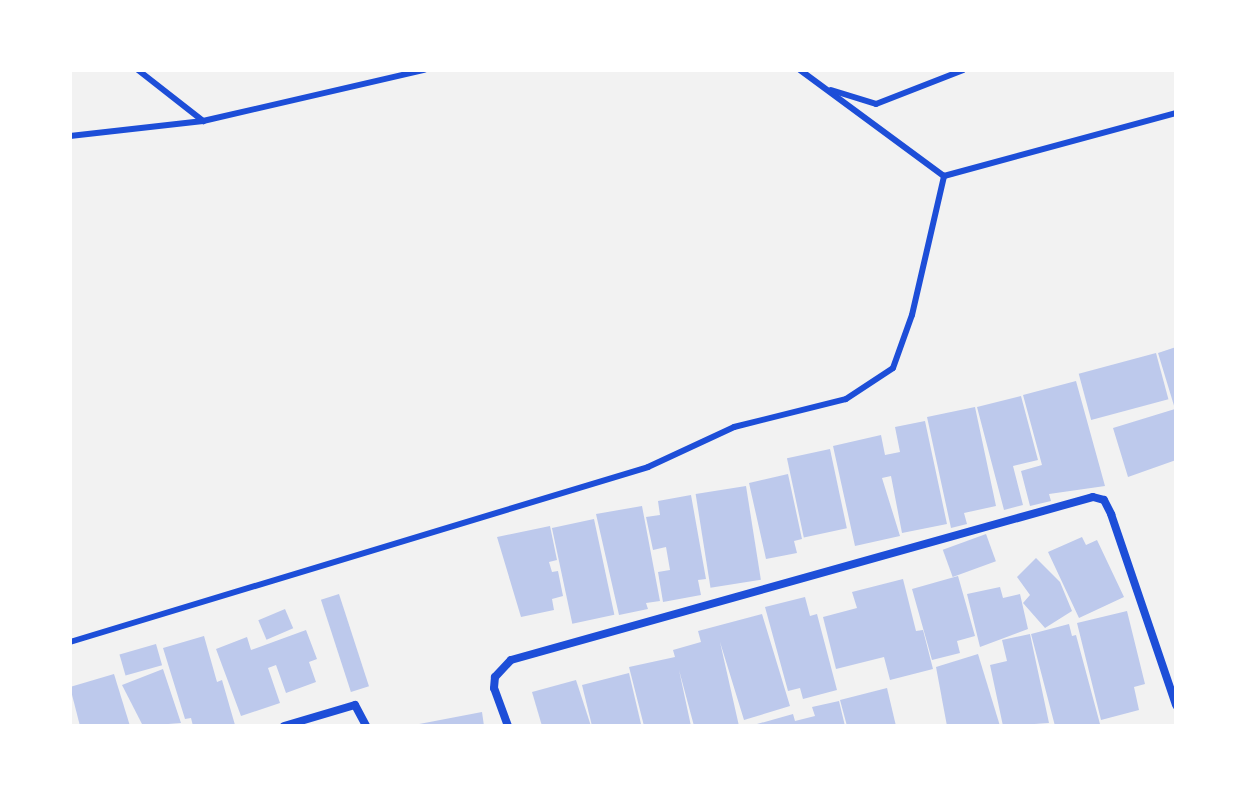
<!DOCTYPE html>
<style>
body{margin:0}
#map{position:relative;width:1246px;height:796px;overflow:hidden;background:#f2f2f2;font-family:"Asap Condensed",sans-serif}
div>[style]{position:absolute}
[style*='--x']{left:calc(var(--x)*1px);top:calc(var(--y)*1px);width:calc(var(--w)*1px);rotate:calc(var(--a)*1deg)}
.building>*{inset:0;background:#bdc9ec;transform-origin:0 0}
.service>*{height:6px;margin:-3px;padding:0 3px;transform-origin:3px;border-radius:3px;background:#1d4ed8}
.minor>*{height:8px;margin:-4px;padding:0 4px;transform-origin:4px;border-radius:4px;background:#1d4ed8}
span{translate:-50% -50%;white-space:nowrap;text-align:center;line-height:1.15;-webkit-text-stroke:6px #fff;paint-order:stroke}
.frame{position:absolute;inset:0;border:72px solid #fff;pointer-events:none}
</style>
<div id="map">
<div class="building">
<div style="clip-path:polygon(1176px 347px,1176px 460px,1128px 477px,1113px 428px,1175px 409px,1158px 353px)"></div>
<div style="left:1156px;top:353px;width:48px;height:80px;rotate:75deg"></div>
<div style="clip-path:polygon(1076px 381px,1105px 486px,1049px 494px,1051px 501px,1030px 506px,1021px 471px,1042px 465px,1023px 395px)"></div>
<div style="clip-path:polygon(1021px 396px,1038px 460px,1013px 466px,1023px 505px,1004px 510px,977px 407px)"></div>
<div style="clip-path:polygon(975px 407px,996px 506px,964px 513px,967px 524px,951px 528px,927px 417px)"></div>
<div style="clip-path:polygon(925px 421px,947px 524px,902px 533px,891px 476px,882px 478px,900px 536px,855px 546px,833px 446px,881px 435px,885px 455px,900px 452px,895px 427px)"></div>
<div style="left:830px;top:449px;width:81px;height:44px;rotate:78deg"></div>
<div style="clip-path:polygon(788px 474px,802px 539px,794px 541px,797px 553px,766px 559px,749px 483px)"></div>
<div style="left:746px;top:486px;width:95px;height:51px;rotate:81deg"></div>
<div style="clip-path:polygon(691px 495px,706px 579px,698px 580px,701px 595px,663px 602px,658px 572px,670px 570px,666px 547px,653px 550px,646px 517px,660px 515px,658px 501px)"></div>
<div style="clip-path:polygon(642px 506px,660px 601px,646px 603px,648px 609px,619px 615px,596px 514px)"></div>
<div style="left:594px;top:519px;width:98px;height:43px;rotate:78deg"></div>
<div style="clip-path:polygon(550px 526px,557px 560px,549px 562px,552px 572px,558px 571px,563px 596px,552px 599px,554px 610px,521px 617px,497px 537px)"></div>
<div style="left:986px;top:534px;width:29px;height:46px;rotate:70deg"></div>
<div style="clip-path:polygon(1082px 537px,1086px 545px,1097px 540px,1124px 597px,1079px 618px,1048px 552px)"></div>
<div style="clip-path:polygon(1036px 558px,1060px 582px,1072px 611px,1045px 628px,1023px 603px,1030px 595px,1017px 577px)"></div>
<div style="clip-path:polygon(958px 576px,975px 636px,957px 641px,960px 653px,932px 660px,912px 589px)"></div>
<div style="clip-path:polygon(903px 579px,916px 631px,923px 630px,933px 669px,890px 680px,884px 657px,836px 669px,823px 617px,857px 608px,852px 592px)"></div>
<div style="clip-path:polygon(1000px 587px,1003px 598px,1020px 594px,1028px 629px,980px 647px,967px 594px)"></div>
<div style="left:339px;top:594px;width:97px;height:19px;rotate:72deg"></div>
<div style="clip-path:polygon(805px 597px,810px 616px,817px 614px,837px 690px,803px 699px,800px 688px,788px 691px,765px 607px)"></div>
<div style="left:285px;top:609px;width:21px;height:29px;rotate:67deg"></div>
<div style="clip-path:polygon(1127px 611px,1145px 684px,1134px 687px,1139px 710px,1101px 720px,1077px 623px)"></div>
<div style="clip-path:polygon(762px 614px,790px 706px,744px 720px,720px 642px,739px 726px,694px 726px,679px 670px,691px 726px,644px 726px,629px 667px,675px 657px,673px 650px,701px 642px,698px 631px)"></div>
<div style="clip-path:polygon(1069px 624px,1072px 636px,1076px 635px,1100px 724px,1055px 726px,1031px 634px)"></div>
<div style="clip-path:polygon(306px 630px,317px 659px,309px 662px,316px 682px,286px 693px,276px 665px,268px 668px,280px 703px,241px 716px,216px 649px,247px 637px,251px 650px)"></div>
<div style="clip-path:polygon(1030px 634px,1049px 723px,1003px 726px,990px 665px,1007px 661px,1002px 640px)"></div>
<div style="clip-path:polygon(204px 636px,217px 682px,222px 680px,235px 725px,193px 726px,191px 718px,185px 719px,163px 648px)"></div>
<div style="left:156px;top:644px;width:22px;height:38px;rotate:74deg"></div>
<div style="clip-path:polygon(978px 654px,1000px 726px,947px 726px,936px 667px)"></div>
<div style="clip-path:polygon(163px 669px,181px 723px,143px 726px,122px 685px)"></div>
<div style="clip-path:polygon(629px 673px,641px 724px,592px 726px,582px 685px)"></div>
<div style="clip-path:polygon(114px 674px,130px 726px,80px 726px,70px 687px)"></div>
<div style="clip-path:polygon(576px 680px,591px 726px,542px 726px,532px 692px)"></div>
<div style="clip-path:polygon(887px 688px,896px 726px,847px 726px,840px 700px)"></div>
<div style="clip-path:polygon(839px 701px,845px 726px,750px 726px,793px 714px,795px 721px,815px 716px,812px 707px)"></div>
<div style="clip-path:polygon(482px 712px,484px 726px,414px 726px,414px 725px)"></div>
</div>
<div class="service">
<div style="--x:138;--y:70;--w:83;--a:38.1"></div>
<div style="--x:800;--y:70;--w:179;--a:36.4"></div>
<div style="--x:944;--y:176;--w:240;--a:-15.2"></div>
<div style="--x:831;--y:90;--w:47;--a:17.3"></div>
<div style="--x:876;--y:104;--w:93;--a:-21.3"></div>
<div style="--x:70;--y:136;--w:134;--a:-6.4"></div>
<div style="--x:203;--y:121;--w:227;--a:-13"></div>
<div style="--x:70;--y:642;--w:604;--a:-16.84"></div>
<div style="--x:648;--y:467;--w:95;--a:-24.9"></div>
<div style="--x:734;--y:427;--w:115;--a:-14"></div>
<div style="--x:846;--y:399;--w:56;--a:-33.4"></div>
<div style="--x:893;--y:368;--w:56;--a:-70.3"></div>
<div style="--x:912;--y:315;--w:143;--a:-77"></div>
</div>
<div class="minor">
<div style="--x:284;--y:726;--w:74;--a:-16.5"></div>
<div style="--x:355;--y:705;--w:24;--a:62"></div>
<div style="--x:508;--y:726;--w:40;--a:-110.2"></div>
<div style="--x:494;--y:688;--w:11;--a:-85"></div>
<div style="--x:495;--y:677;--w:23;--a:-47"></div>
<div style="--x:511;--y:660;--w:604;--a:-15.65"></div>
<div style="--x:1093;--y:497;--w:11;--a:15"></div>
<div style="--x:1104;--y:500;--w:16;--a:63"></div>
<div style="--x:1111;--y:514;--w:202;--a:71.2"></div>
</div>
<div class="frame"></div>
</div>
